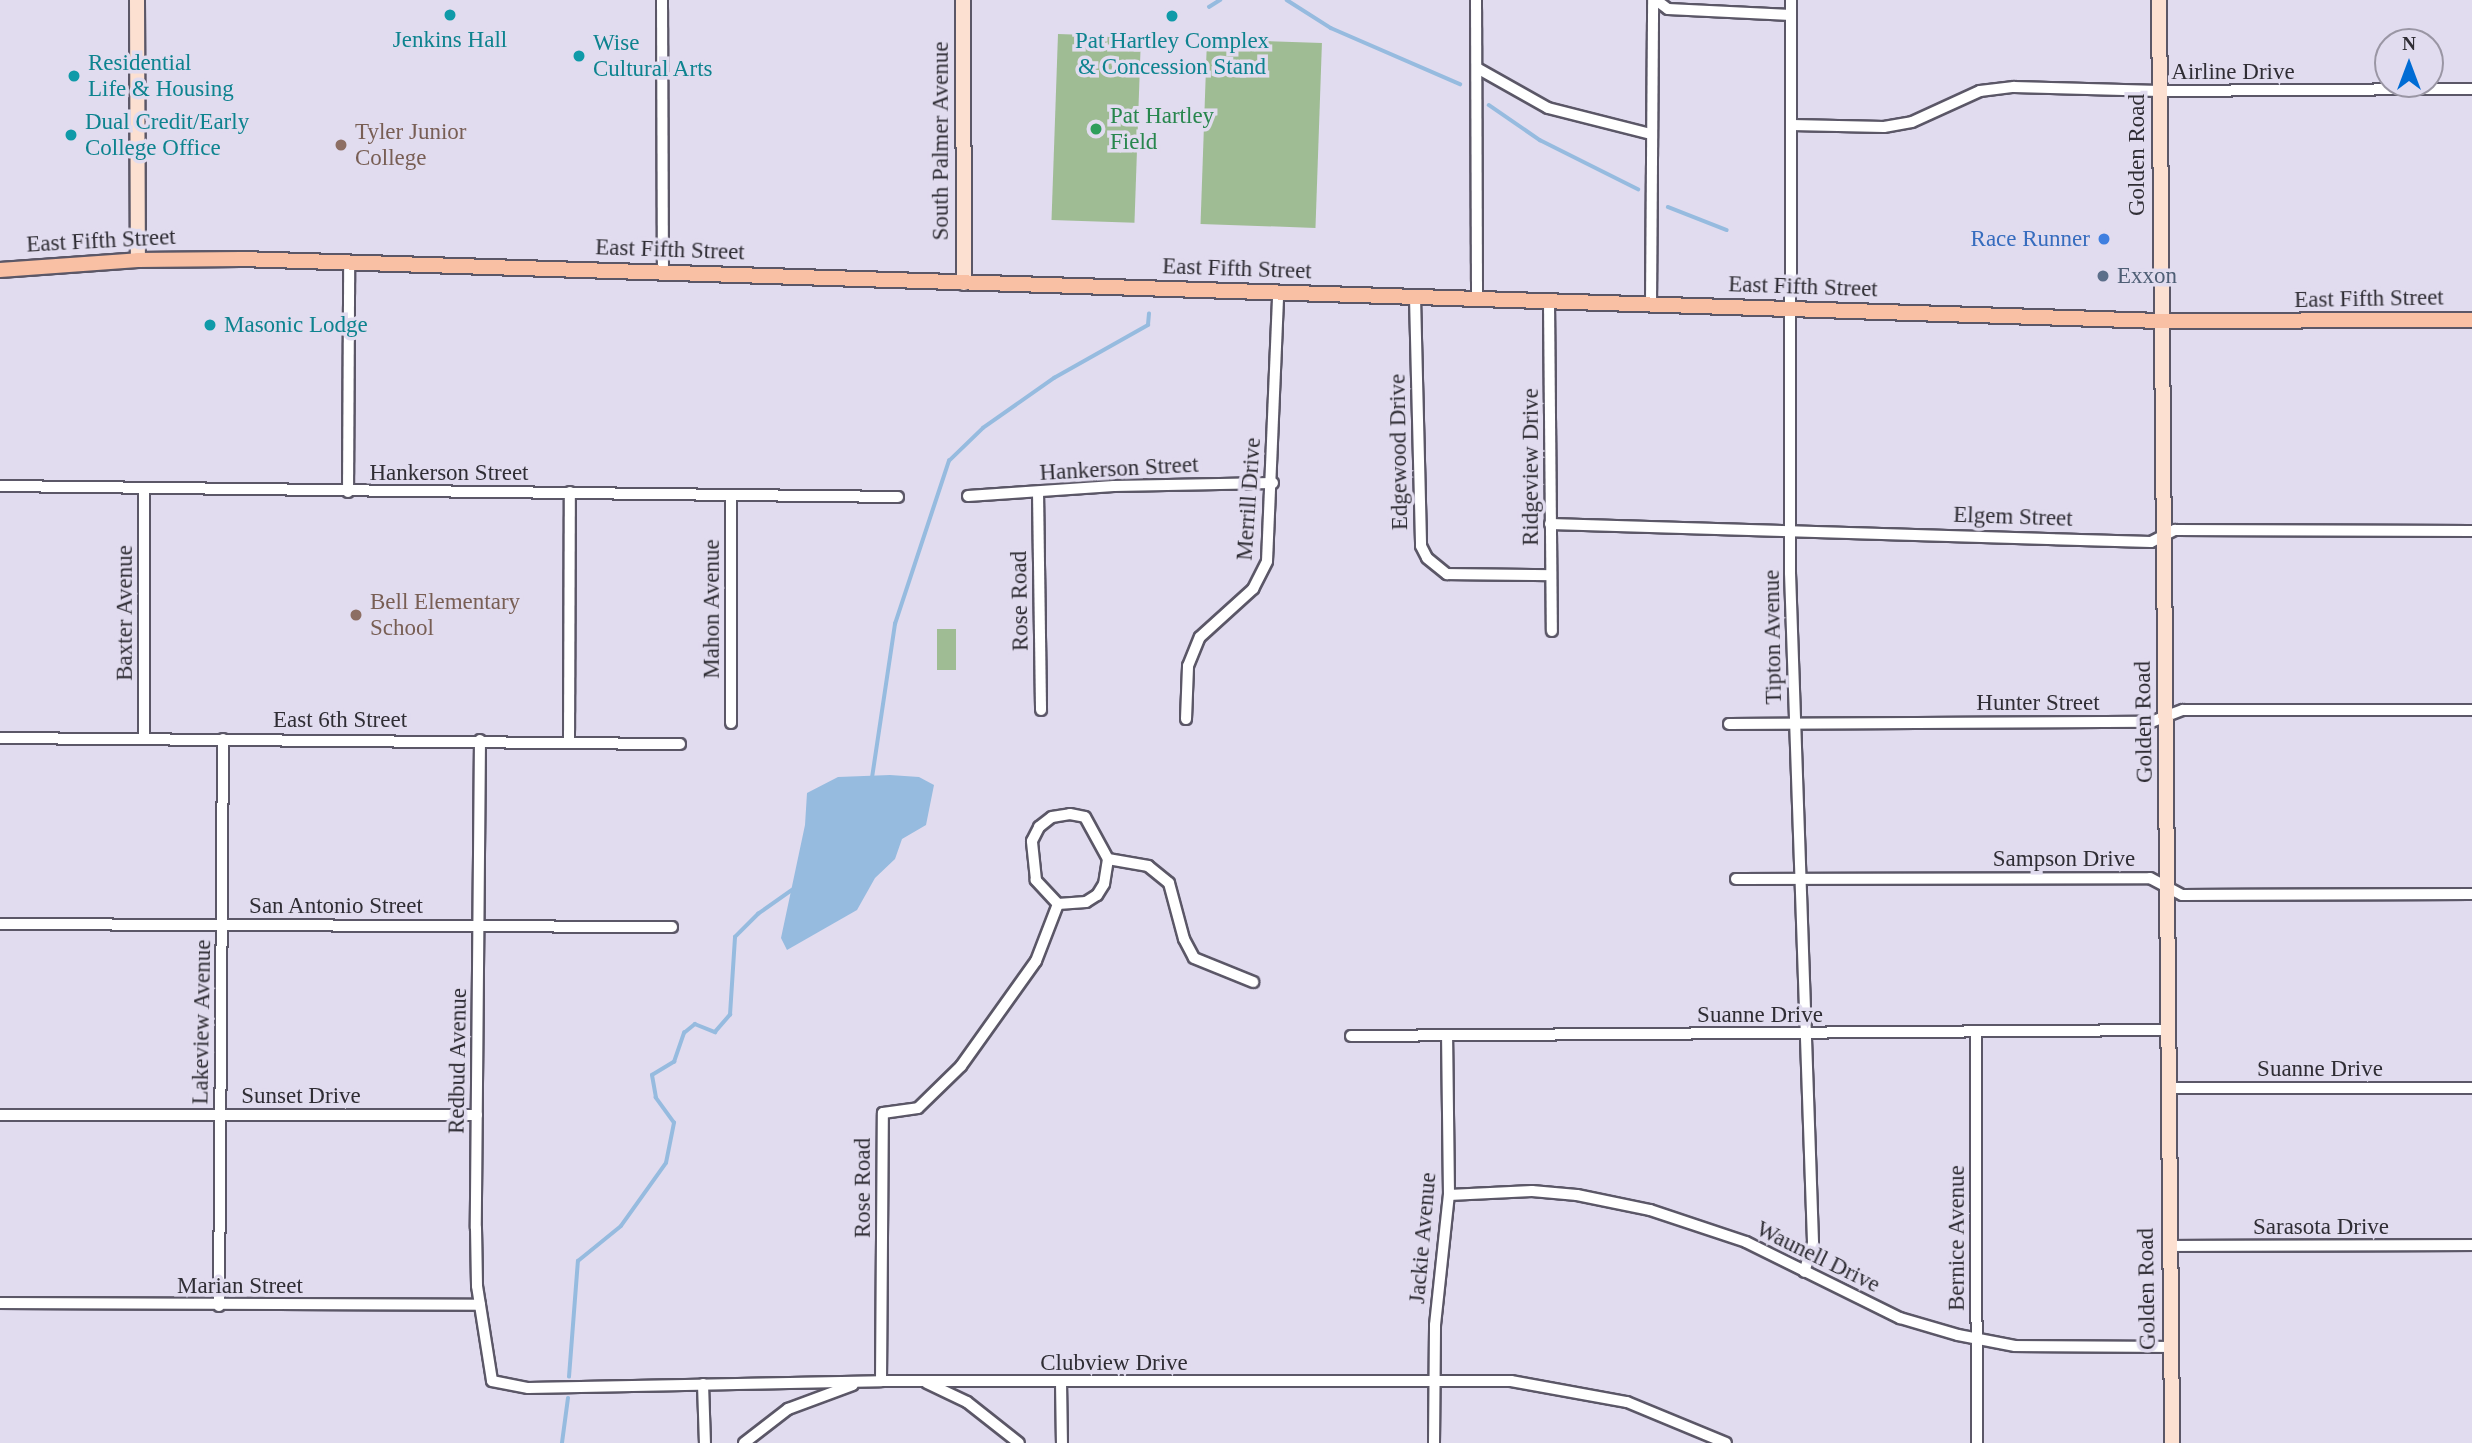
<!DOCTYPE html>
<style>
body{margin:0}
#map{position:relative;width:2472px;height:1443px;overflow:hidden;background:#e1dcef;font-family:Georgia,serif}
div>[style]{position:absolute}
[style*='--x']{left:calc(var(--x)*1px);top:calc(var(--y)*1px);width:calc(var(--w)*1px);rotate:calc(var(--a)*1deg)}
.green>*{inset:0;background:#9fbc94;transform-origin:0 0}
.water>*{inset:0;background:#96bbdf}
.stream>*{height:3.5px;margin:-1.75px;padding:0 1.75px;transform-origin:1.75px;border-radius:1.75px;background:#96bbdf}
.roads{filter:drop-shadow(2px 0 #5b5767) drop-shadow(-2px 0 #5b5767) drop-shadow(0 2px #5b5767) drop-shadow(0 -2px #5b5767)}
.street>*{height:10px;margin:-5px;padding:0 5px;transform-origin:5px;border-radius:5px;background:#fff}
.secondary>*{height:14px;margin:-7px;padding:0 7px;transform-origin:7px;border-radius:7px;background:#fce0d1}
.primary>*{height:14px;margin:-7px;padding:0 7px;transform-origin:7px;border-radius:7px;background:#f9c0a4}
.dots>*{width:19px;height:19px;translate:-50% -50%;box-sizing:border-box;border:4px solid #e1dcef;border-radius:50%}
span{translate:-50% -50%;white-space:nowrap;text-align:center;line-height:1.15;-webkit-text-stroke:7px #e1dcef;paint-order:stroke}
.culture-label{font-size:23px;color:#0d838f}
.left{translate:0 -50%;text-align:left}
.street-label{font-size:23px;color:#2f2d34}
.leisure-label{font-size:23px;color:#27864d}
.education-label{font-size:23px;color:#785e54}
.shop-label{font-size:23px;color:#366cbe}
.right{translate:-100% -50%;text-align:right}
.service-label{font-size:23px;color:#4e5e75}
.north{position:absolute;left:2374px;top:28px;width:70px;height:70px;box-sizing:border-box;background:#e1dcef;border:2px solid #9a96a4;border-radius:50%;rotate:0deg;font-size:19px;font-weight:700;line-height:28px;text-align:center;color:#2f2d34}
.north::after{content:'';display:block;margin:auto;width:24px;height:32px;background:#006cd4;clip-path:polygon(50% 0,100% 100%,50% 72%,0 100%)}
</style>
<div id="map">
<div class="green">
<div style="left:1058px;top:34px;width:83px;height:186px;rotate:2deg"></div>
<div style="left:1207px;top:39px;width:115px;height:185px;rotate:2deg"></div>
<div style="left:937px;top:629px;width:19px;height:41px"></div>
</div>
<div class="water">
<div style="clip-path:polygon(890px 775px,919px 777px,934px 785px,926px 825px,902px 839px,895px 859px,875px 878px,857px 910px,787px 950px,781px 938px,805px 825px,807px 793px,838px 777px)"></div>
</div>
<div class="stream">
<div style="--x:1287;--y:0;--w:52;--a:32.5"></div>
<div style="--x:1331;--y:28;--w:141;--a:23.5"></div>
<div style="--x:1209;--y:7;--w:13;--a:-32"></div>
<div style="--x:1489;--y:105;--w:62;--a:34.5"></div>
<div style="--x:1540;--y:140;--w:110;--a:26.6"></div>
<div style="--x:1668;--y:207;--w:63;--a:21.3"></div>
<div style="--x:872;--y:778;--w:156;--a:-81.5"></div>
<div style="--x:895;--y:624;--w:172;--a:-71.7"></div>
<div style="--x:949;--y:461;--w:47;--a:-44.1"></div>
<div style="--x:983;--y:428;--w:87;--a:-35.2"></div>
<div style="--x:1054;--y:378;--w:108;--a:-29.4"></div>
<div style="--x:1148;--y:325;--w:11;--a:-85"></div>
<div style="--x:569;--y:1377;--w:116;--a:-85.6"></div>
<div style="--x:578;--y:1261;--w:55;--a:-39.1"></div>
<div style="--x:621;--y:1226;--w:77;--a:-54.5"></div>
<div style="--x:666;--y:1163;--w:41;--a:-78.7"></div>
<div style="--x:674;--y:1123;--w:31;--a:-126"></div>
<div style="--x:656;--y:1098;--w:23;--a:-100"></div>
<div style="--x:652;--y:1075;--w:26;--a:-31"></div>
<div style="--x:674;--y:1062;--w:31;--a:-71"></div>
<div style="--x:684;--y:1033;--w:14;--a:-39"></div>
<div style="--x:695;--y:1024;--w:22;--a:22"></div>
<div style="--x:715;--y:1032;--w:23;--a:-49"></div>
<div style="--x:730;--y:1015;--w:78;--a:-86.3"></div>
<div style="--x:735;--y:937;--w:33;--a:-45"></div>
<div style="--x:758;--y:914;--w:42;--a:-35.2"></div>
<div style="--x:562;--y:1443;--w:45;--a:-82.4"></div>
</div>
<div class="roads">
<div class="street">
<div style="--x:662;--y:0;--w:272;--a:89.8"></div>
<div style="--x:1476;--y:0;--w:300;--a:89.8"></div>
<div style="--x:1656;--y:0;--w:15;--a:37"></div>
<div style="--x:1668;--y:9;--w:123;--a:2.8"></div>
<div style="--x:1791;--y:0;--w:573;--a:90.1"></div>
<div style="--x:1790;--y:573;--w:670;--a:88.03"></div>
<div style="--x:1813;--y:1243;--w:30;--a:107"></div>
<div style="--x:1477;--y:68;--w:81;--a:29.4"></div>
<div style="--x:1548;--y:108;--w:106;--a:14.2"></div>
<div style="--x:1792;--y:125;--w:92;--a:1.2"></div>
<div style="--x:1884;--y:127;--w:28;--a:-10"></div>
<div style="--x:1912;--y:122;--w:75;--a:-24.5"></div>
<div style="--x:1980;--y:91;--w:34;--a:-7"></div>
<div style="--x:2014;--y:87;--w:146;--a:1.6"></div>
<div style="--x:2160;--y:91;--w:312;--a:-0.4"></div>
<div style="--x:1415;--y:297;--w:249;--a:88.6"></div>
<div style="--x:1421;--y:546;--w:13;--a:63"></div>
<div style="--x:1427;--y:558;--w:26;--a:39"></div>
<div style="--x:1447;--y:574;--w:104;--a:0.6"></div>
<div style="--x:1549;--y:302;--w:329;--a:89.5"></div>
<div style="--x:1651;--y:305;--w:305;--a:-89.6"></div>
<div style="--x:0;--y:486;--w:898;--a:0.7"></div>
<div style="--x:348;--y:492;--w:229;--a:-89.7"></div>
<div style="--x:1038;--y:492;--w:218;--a:89.2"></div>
<div style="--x:731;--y:496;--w:227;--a:90"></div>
<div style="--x:968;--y:496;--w:146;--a:-3.9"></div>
<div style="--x:1114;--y:486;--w:159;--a:-1.1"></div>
<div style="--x:1550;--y:524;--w:601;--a:1.72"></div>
<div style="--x:2151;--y:542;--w:27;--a:-27"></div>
<div style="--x:2175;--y:530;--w:297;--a:0.2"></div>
<div style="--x:1186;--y:719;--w:53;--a:-87.8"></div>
<div style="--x:1188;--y:666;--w:31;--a:-68"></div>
<div style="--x:1200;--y:637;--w:72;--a:-42.2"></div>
<div style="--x:1253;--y:589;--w:31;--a:-63"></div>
<div style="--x:1267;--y:561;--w:268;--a:-87.6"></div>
<div style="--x:1729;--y:724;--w:422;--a:-0.3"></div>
<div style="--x:2151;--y:722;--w:34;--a:-21"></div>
<div style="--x:2183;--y:710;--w:289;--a:0"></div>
<div style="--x:144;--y:737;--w:248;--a:-90"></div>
<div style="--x:0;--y:738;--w:680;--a:0.51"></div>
<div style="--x:480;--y:740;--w:488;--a:90.5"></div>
<div style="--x:476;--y:1228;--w:58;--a:89"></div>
<div style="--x:477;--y:1286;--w:96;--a:81"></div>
<div style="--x:492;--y:1381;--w:37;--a:11"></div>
<div style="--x:528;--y:1388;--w:353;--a:-1.1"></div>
<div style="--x:881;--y:1381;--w:630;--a:0"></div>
<div style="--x:1511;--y:1381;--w:118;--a:10.3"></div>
<div style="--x:1627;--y:1402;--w:107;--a:22.5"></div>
<div style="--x:569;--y:741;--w:249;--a:-89.8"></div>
<div style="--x:1108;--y:859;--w:25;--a:99"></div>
<div style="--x:1104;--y:884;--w:13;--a:122"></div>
<div style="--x:1097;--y:895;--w:13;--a:148"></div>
<div style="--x:1086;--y:902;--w:28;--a:176"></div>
<div style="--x:1058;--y:904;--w:33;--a:-133"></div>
<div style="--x:1036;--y:880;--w:39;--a:-96"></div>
<div style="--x:1032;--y:841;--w:16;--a:-63"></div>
<div style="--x:1039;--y:827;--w:16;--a:-38"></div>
<div style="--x:1052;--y:817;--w:18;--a:-9"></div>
<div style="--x:1070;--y:814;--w:15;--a:11"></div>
<div style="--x:1085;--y:817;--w:48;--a:61.3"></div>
<div style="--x:1108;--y:859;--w:41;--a:9.9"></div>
<div style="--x:1148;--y:866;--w:27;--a:39"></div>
<div style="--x:1169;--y:883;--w:58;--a:75"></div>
<div style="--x:1184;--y:939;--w:21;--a:62"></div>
<div style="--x:1194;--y:958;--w:64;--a:22.1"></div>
<div style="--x:1736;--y:879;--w:414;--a:-0.1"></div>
<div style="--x:2150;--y:878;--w:36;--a:28"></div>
<div style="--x:2182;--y:895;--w:290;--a:-0.2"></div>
<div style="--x:0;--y:924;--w:672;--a:0.26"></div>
<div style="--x:1976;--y:1033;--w:410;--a:89.9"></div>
<div style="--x:1351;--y:1036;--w:817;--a:-0.42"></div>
<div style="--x:2169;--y:1088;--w:303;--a:0"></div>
<div style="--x:0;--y:1115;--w:477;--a:0"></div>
<div style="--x:1449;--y:1195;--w:83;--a:-2.8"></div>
<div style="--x:1532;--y:1191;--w:45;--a:5.1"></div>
<div style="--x:1577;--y:1195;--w:75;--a:11.6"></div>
<div style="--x:1650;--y:1210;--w:101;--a:18.4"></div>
<div style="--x:1746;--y:1242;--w:172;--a:26.3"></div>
<div style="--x:1900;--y:1318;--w:60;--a:16.3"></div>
<div style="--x:1958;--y:1335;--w:58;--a:10.9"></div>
<div style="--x:2015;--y:1346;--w:156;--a:0.4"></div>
<div style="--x:2169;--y:1246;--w:303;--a:-0.2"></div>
<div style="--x:0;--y:1303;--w:480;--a:0.2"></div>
<div style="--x:219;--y:1306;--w:567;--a:-89.6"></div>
<div style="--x:881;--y:1381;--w:268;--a:-89.6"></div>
<div style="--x:883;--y:1113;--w:35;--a:-8"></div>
<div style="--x:918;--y:1108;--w:60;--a:-44.3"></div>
<div style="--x:961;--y:1066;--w:129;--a:-54.5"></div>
<div style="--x:1036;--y:961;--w:61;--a:-68.9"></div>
<div style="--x:1061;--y:1382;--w:61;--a:89.1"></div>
<div style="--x:927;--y:1383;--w:44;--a:25.4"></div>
<div style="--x:967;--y:1402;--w:66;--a:38.3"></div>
<div style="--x:703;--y:1384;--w:59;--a:88.1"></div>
<div style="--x:744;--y:1443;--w:56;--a:-37.7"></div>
<div style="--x:788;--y:1409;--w:69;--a:-20.3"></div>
<div style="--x:1434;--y:1443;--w:118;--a:-89.5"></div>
<div style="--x:1435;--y:1325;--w:131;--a:-83.9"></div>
<div style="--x:1449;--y:1195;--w:160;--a:-90.7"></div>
</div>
<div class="secondary">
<div style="--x:137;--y:0;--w:260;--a:89.8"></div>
<div style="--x:963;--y:0;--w:283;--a:89.8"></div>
<div style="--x:2159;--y:0;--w:1443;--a:89.48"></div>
</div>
<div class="primary">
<div style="--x:0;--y:270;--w:138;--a:-4.1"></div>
<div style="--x:138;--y:260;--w:103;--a:-0.6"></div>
<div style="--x:241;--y:259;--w:1920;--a:1.85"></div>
<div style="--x:2160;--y:321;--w:312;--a:-0.2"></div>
</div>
</div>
<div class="dots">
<div style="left:450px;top:15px;background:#0f9aa8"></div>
<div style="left:1172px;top:16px;background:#0f9aa8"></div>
<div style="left:579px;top:56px;background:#0f9aa8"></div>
<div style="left:74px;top:76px;background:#0f9aa8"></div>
<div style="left:1096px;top:129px;background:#2e9e5b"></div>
<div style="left:71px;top:135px;background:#0f9aa8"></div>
<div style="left:341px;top:145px;background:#8d6e63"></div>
<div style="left:2104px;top:239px;background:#3f7fe0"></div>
<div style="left:2103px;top:276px;background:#5c6f8a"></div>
<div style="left:210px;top:325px;background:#0f9aa8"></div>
<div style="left:356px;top:615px;background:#8d6e63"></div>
</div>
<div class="culture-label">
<span style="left:450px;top:40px">Jenkins Hall</span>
<span style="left:1172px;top:54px">Pat Hartley Complex<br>&amp; Concession Stand</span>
<span class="left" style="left:593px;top:56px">Wise<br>Cultural Arts</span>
<span class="left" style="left:88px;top:76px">Residential<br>Life &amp; Housing</span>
<span class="left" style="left:85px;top:135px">Dual Credit/Early<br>College Office</span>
<span class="left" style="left:224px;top:325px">Masonic Lodge</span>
</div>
<div class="street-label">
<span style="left:2233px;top:72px">Airline Drive</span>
<span style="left:941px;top:141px;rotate:-90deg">South Palmer Avenue</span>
<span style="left:2137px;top:155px;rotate:-90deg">Golden Road</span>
<span style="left:101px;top:241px;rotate:-3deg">East Fifth Street</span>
<span style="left:670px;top:250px;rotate:2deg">East Fifth Street</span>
<span style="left:1237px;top:269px;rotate:2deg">East Fifth Street</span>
<span style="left:1803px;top:287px;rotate:2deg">East Fifth Street</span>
<span style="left:2369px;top:299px;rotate:-1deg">East Fifth Street</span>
<span style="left:1399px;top:452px;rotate:-91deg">Edgewood Drive</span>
<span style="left:1531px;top:467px;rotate:-90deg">Ridgeview Drive</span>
<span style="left:1119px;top:469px;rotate:-3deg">Hankerson Street</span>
<span style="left:449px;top:473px">Hankerson Street</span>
<span style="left:1249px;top:499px;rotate:-86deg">Merrill Drive</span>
<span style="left:2013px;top:517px;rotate:2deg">Elgem Street</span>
<span style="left:1020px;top:601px;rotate:-91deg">Rose Road</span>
<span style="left:712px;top:609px;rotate:-90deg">Mahon Avenue</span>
<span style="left:125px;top:613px;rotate:-90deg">Baxter Avenue</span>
<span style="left:1773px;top:637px;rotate:-91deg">Tipton Avenue</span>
<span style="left:2038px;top:703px">Hunter Street</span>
<span style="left:340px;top:720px">East 6th Street</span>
<span style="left:2144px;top:722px;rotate:-91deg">Golden Road</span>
<span style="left:2064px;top:859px">Sampson Drive</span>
<span style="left:336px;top:906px">San Antonio Street</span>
<span style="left:1760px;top:1015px">Suanne Drive</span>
<span style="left:202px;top:1022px;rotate:-89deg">Lakeview Avenue</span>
<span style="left:458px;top:1061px;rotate:-89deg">Redbud Avenue</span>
<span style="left:2320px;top:1069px">Suanne Drive</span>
<span style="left:301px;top:1096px">Sunset Drive</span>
<span style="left:863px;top:1188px;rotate:-90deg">Rose Road</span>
<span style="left:2321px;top:1227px">Sarasota Drive</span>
<span style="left:1423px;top:1238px;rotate:-85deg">Jackie Avenue</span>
<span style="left:1957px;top:1238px;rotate:-90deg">Bernice Avenue</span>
<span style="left:1818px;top:1257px;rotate:26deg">Waunell Drive</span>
<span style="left:240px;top:1286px">Marian Street</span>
<span style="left:2147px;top:1289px;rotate:-91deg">Golden Road</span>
<span style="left:1114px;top:1363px">Clubview Drive</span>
</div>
<div class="leisure-label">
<span class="left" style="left:1110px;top:129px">Pat Hartley<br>Field</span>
</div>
<div class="education-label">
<span class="left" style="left:355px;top:145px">Tyler Junior<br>College</span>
<span class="left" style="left:370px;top:615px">Bell Elementary<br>School</span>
</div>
<div class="shop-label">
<span class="right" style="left:2090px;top:239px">Race Runner</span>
</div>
<div class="service-label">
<span class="left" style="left:2117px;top:276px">Exxon</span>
</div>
<div class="north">N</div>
</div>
